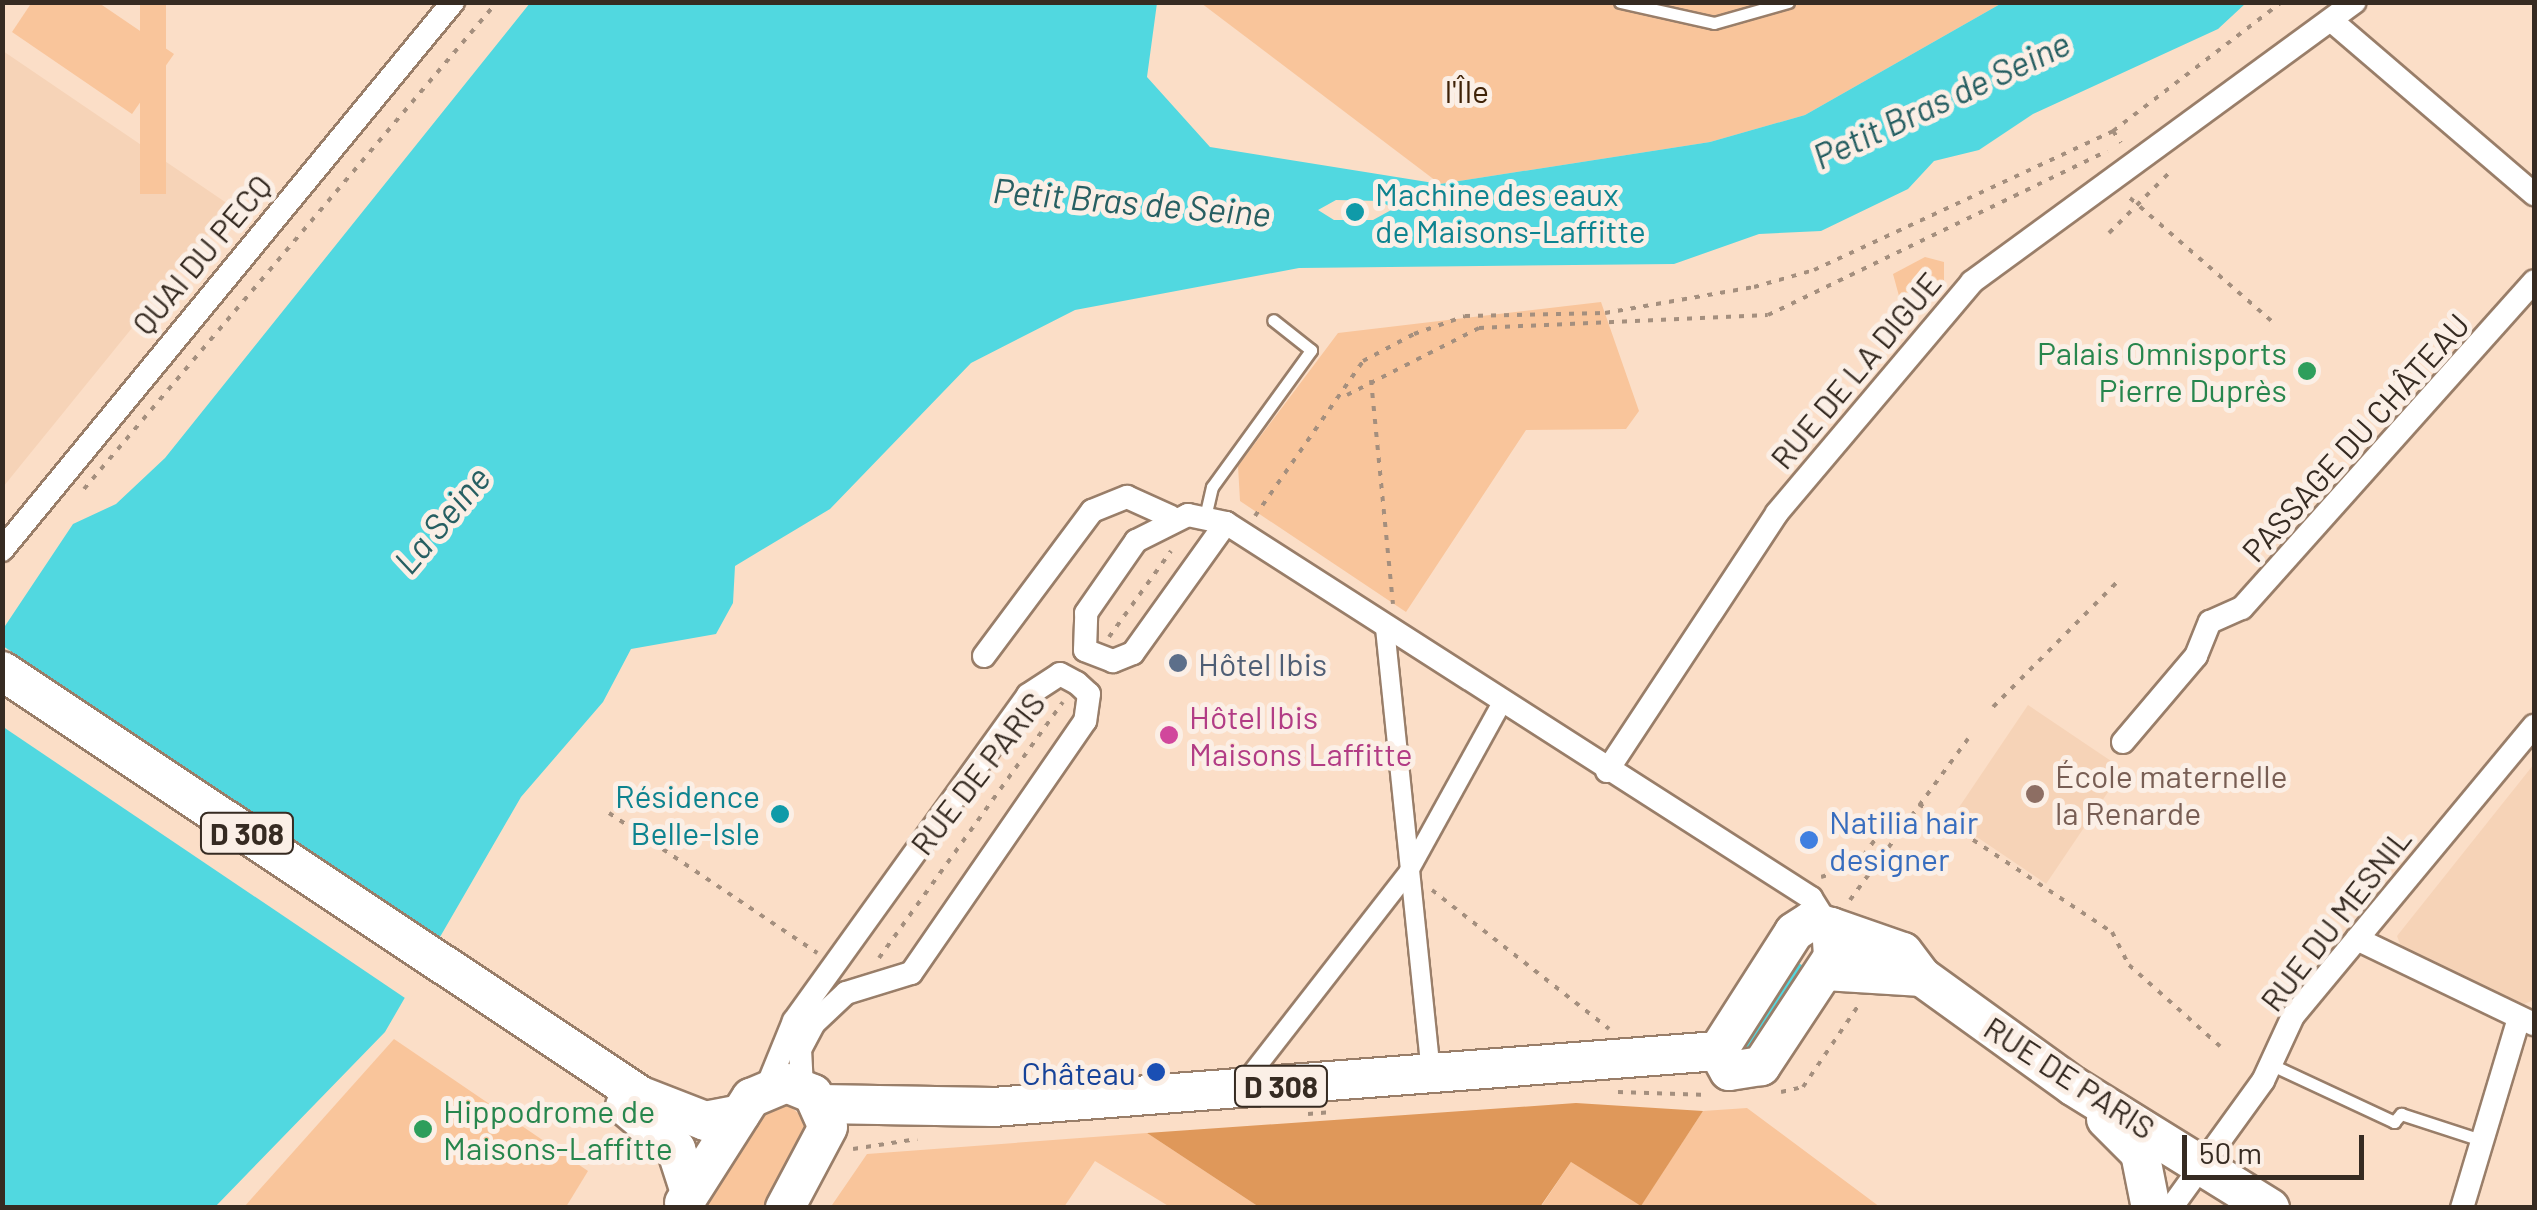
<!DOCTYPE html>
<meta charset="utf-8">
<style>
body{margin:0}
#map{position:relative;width:2537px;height:1210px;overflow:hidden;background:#fbdec7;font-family:Barlow,sans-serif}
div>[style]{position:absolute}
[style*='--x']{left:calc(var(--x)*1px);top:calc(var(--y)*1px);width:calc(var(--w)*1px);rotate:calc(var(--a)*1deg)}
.built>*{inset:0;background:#f6d3b7;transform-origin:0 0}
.green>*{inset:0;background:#f9c59b;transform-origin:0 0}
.forest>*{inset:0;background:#df985a}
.water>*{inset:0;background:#51d8e0;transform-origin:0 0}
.pier>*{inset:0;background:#fbdec7;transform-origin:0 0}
.path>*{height:4px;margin-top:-2px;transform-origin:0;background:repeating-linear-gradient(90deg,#a48f7e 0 5px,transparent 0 13px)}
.roads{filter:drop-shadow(2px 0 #997e69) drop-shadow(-2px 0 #997e69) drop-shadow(0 2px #997e69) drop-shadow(0 -2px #997e69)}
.service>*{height:11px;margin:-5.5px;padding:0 5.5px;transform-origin:5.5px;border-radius:5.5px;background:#fff}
.pedestrian>*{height:18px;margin:-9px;padding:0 9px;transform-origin:9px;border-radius:9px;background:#fff}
.minor>*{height:22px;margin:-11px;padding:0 11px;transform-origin:11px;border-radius:11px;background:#fff}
.primary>*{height:38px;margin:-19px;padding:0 19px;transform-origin:19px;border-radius:19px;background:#fff}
.dots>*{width:28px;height:28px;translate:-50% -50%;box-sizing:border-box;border:5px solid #fbefe6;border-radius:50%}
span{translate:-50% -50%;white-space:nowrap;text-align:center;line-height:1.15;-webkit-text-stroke:10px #fbefe6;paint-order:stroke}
.shield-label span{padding:2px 8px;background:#fbefe6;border:2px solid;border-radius:8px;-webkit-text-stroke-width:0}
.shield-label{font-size:30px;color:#362b22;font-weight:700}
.park-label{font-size:32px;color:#3f2207}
.culture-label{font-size:32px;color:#0d838f}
.left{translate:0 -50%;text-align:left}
.right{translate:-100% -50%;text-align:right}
.street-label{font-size:32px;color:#362b22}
.leisure-label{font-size:32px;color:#27864d}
.service-label{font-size:32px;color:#4e5e75}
.hotel-label{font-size:32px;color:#b23c85}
.education-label{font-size:32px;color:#785e54}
.shop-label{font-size:32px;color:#366cbe}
.transit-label{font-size:32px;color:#164399}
.water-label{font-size:35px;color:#275f62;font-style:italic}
.frame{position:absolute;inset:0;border:5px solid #362b22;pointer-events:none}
.scale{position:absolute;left:2182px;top:1135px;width:182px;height:45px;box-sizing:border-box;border:5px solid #362b22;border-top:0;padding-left:12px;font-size:30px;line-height:35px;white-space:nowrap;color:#362b22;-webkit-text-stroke:8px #fbefe6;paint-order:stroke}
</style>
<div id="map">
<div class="built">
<div style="clip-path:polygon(3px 51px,231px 206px,3px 487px)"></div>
<div style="left:2028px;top:705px;width:115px;height:138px;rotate:34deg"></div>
<div style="clip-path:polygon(2534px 764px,2534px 1000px,2524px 1004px,2402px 949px,2397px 936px)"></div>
</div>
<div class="green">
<div style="clip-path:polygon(32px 2px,99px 3px,174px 54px,132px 114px,12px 32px)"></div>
<div style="left:140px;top:3px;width:26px;height:191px"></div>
<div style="clip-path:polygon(1201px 3px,2002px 3px,1805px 115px,1710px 142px,1440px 184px)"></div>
<div style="clip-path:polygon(1925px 257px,1944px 262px,1944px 280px,1899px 296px,1893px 274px)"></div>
<div style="clip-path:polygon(1601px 302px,1639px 411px,1626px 429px,1526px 430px,1406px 612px,1240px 501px,1238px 466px,1338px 333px)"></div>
<div style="clip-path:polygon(394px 1039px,588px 1171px,566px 1207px,244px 1207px)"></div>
<div style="clip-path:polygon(785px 1102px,811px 1124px,767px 1207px,696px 1208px,758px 1111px)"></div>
<div style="clip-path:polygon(1747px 1108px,1880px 1207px,1540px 1208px,1571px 1162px,1641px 1205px,1703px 1111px)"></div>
<div style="clip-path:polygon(1147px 1133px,1259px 1207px,1170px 1207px,1095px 1161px,1064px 1207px,830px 1208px,867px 1154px)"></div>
</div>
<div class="forest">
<div style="clip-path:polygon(1576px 1103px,1703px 1111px,1641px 1206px,1571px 1162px,1540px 1207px,1259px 1207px,1147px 1133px)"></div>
</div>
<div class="water">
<div style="clip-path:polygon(evenodd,530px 3px,1157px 3px,1147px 77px,1210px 147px,1440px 184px,1710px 142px,1805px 115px,2002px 3px,2246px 3px,2218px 29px,2033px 114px,1979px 150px,1934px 161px,1908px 189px,1821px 231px,1759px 234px,1674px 264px,1299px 268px,1075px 310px,971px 363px,830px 509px,735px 566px,733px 603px,716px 634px,631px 649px,603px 702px,521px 797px,385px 1032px,215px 1207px,3px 1208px,3px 629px,73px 524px,116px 504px,165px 458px,530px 3px,1336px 200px,1381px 201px,1393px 209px,1373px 220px,1334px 220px,1318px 210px,1336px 200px)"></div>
<div style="left:1805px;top:967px;width:100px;height:10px;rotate:122deg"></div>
</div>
<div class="pier">
<div style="left:3px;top:646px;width:535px;height:67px;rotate:34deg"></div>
</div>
<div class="path">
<div style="--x:2113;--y:131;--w:213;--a:-37.4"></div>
<div style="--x:2130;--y:198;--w:194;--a:41"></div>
<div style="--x:2109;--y:233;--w:85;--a:-45"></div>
<div style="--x:1371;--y:380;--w:225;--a:84.4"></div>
<div style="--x:1347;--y:395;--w:148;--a:-26.9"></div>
<div style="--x:1479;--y:328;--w:289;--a:-2.6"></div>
<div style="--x:1768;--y:315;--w:377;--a:-25.8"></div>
<div style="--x:84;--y:489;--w:639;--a:-49.7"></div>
<div style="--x:1255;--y:516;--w:189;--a:-55.1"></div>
<div style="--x:1363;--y:361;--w:58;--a:-27.9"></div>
<div style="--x:1414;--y:334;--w:54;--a:-19.4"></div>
<div style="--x:1465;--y:316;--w:140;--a:-1.2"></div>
<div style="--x:1605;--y:313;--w:151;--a:-9.9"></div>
<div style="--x:1754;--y:287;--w:62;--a:-15.8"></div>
<div style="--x:1814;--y:270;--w:330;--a:-24.9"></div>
<div style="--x:2113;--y:131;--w:14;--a:56"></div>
<div style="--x:1109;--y:637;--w:106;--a:-54.2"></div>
<div style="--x:1993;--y:707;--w:180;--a:-45.2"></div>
<div style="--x:1919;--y:804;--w:232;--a:33.6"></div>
<div style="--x:2112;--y:932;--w:37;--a:63"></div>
<div style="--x:2129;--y:965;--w:122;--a:41.7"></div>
<div style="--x:609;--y:813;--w:251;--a:33.9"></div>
<div style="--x:1821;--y:877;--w:37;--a:-17"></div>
<div style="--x:1856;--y:866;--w:57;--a:-54.3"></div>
<div style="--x:1889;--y:820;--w:22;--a:-10"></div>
<div style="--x:1432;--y:890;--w:225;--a:38.1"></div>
<div style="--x:1850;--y:900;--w:200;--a:-53.8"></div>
<div style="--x:879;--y:958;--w:315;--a:-54.3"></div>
<div style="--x:1618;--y:1092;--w:91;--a:1.9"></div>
<div style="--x:1781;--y:1092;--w:23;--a:-13"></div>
<div style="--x:1803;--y:1087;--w:98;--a:-55.8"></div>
<div style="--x:1308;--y:1114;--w:24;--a:-5"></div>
<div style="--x:853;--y:1149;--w:65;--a:-8.9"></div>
</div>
<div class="roads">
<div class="service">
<div style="--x:1620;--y:2;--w:96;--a:12.6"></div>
<div style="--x:1714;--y:23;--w:77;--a:-15.8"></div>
<div style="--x:1205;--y:517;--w:31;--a:-77"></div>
<div style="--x:1212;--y:487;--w:169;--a:-54.1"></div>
<div style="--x:1311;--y:350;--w:48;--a:-141.7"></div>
<div style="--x:2272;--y:1065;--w:135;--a:25"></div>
<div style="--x:2394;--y:1122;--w:11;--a:-49"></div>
<div style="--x:2401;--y:1114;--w:84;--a:18"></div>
</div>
<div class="pedestrian">
<div style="--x:1385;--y:628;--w:447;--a:84.1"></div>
<div style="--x:1241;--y:1087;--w:274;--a:-52.1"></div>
<div style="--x:1409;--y:871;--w:191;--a:-61.1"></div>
</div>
<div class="minor">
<div style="--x:2332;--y:21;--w:266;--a:40.6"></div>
<div style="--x:1188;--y:515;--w:39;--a:12"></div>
<div style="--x:1226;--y:523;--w:160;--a:125.6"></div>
<div style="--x:1133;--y:653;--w:22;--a:158"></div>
<div style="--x:1113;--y:661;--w:30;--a:-159"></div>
<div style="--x:1085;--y:650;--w:37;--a:-88"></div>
<div style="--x:1086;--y:613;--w:88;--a:-55.2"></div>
<div style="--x:1136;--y:541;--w:58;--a:-26.6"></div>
<div style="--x:1226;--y:523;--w:695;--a:32.66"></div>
<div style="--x:1811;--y:898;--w:28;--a:58"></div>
<div style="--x:2;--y:550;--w:710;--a:-50.55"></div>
<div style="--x:984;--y:656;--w:181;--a:-53.3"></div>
<div style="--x:1092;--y:511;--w:38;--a:-22"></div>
<div style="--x:1127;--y:497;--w:48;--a:24.4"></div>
<div style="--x:2123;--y:742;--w:113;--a:-49.7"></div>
<div style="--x:2196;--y:656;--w:37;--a:-68"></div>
<div style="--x:2210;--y:622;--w:35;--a:-24"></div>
<div style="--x:2242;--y:608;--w:438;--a:-48.2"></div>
<div style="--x:1607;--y:771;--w:309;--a:-56.6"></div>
<div style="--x:1777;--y:513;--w:302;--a:-49.8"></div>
<div style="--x:1972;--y:282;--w:474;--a:-36.2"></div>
<div style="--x:2357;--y:939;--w:196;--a:25.7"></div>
<div style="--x:767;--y:1087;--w:71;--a:-67.8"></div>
<div style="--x:794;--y:1021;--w:401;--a:-54.3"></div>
<div style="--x:1028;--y:695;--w:38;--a:-33"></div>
<div style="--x:1060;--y:674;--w:19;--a:28"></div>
<div style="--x:1077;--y:683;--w:16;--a:43"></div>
<div style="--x:1089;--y:694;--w:27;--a:98"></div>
<div style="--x:1085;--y:721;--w:306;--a:124.6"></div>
<div style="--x:911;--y:973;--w:68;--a:162.9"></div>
<div style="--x:846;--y:993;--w:44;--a:136.8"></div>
<div style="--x:814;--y:1023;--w:30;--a:118"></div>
<div style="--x:800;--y:1049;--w:38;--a:87"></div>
<div style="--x:2171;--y:1208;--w:157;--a:-54.1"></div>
<div style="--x:2263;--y:1081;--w:72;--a:-65.2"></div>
<div style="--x:2293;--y:1016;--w:377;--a:-50.3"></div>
<div style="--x:2462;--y:1208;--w:198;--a:-73.3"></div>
</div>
<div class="primary">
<div style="--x:2;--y:671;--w:767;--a:33.63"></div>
<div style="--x:641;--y:1096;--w:69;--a:21.3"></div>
<div style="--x:705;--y:1121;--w:36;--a:-11"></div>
<div style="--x:1811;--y:921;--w:21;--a:17"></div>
<div style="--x:1831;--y:927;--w:30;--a:86"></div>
<div style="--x:1833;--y:957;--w:131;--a:123.4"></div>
<div style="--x:1761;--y:1066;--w:32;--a:171"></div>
<div style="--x:1729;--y:1071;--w:23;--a:-119"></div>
<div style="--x:1718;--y:1051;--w:141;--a:-57.4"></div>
<div style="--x:1794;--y:932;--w:20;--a:-33"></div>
<div style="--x:1831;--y:927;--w:76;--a:19.1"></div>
<div style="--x:1903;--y:952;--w:31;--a:53"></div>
<div style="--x:1922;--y:977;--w:186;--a:35.8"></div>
<div style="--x:2073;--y:1086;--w:232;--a:31.8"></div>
<div style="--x:1825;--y:971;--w:97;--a:3.5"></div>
<div style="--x:821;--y:1104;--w:172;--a:1"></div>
<div style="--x:993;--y:1107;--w:727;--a:-4.42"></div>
<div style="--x:625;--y:1106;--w:67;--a:40.1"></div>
<div style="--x:676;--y:1149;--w:45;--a:72"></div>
<div style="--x:2106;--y:1119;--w:48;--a:45"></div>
<div style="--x:2140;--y:1153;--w:56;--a:78.7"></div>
<div style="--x:684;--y:1203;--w:125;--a:-57.5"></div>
<div style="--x:751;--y:1098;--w:38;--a:-23"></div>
<div style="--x:786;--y:1083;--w:29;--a:22"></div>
<div style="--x:813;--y:1094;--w:36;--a:66"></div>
<div style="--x:828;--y:1127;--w:92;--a:118"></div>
</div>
</div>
<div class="dots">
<div style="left:1355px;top:212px;background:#0f9aa8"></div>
<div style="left:2307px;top:371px;background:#2e9e5b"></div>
<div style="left:1178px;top:663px;background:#5c6f8a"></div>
<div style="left:1169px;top:735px;background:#d1479c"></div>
<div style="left:2035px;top:794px;background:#8d6e63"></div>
<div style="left:780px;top:814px;background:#0f9aa8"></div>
<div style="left:1809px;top:840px;background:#3f7fe0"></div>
<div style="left:1156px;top:1072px;background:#1a4fb4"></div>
<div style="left:423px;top:1129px;background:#2e9e5b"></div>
</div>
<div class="shield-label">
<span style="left:247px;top:833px">D 308</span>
<span style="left:1281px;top:1086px">D 308</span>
</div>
<div class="park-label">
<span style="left:1467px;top:90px">l'Île</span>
</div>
<div class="culture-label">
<span class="left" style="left:1375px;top:212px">Machine des eaux<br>de Maisons-Laffitte</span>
<span class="right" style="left:760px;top:814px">Résidence<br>Belle-Isle</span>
</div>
<div class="street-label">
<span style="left:201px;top:254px;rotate:-50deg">QUAI DU PECQ</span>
<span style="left:1855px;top:370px;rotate:-50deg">RUE DE LA DIGUE</span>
<span style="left:2355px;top:437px;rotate:-48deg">PASSAGE DU CHÂTEAU</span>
<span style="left:977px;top:773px;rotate:-52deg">RUE DE PARIS</span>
<span style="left:2335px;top:919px;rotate:-52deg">RUE DU MESNIL</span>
<span style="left:2070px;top:1077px;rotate:33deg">RUE DE PARIS</span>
</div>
<div class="leisure-label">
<span class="right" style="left:2287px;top:371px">Palais Omnisports<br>Pierre Duprès</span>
<span class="left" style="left:443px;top:1129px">Hippodrome de<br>Maisons-Laffitte</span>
</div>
<div class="service-label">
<span class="left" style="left:1198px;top:663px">Hôtel Ibis</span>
</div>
<div class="hotel-label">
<span class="left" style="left:1189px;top:735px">Hôtel Ibis<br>Maisons Laffitte</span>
</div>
<div class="education-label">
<span class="left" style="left:2055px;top:794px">École maternelle<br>la Renarde</span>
</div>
<div class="shop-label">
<span class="left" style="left:1829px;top:840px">Natilia hair<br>designer</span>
</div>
<div class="transit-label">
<span class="right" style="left:1136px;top:1072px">Château</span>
</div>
<div class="water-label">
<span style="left:1941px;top:99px;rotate:-25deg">Petit Bras de Seine</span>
<span style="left:1132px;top:201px;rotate:5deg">Petit Bras de Seine</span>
<span style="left:441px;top:519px;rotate:-50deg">La Seine</span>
</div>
<div class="frame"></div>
<div class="scale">50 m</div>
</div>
